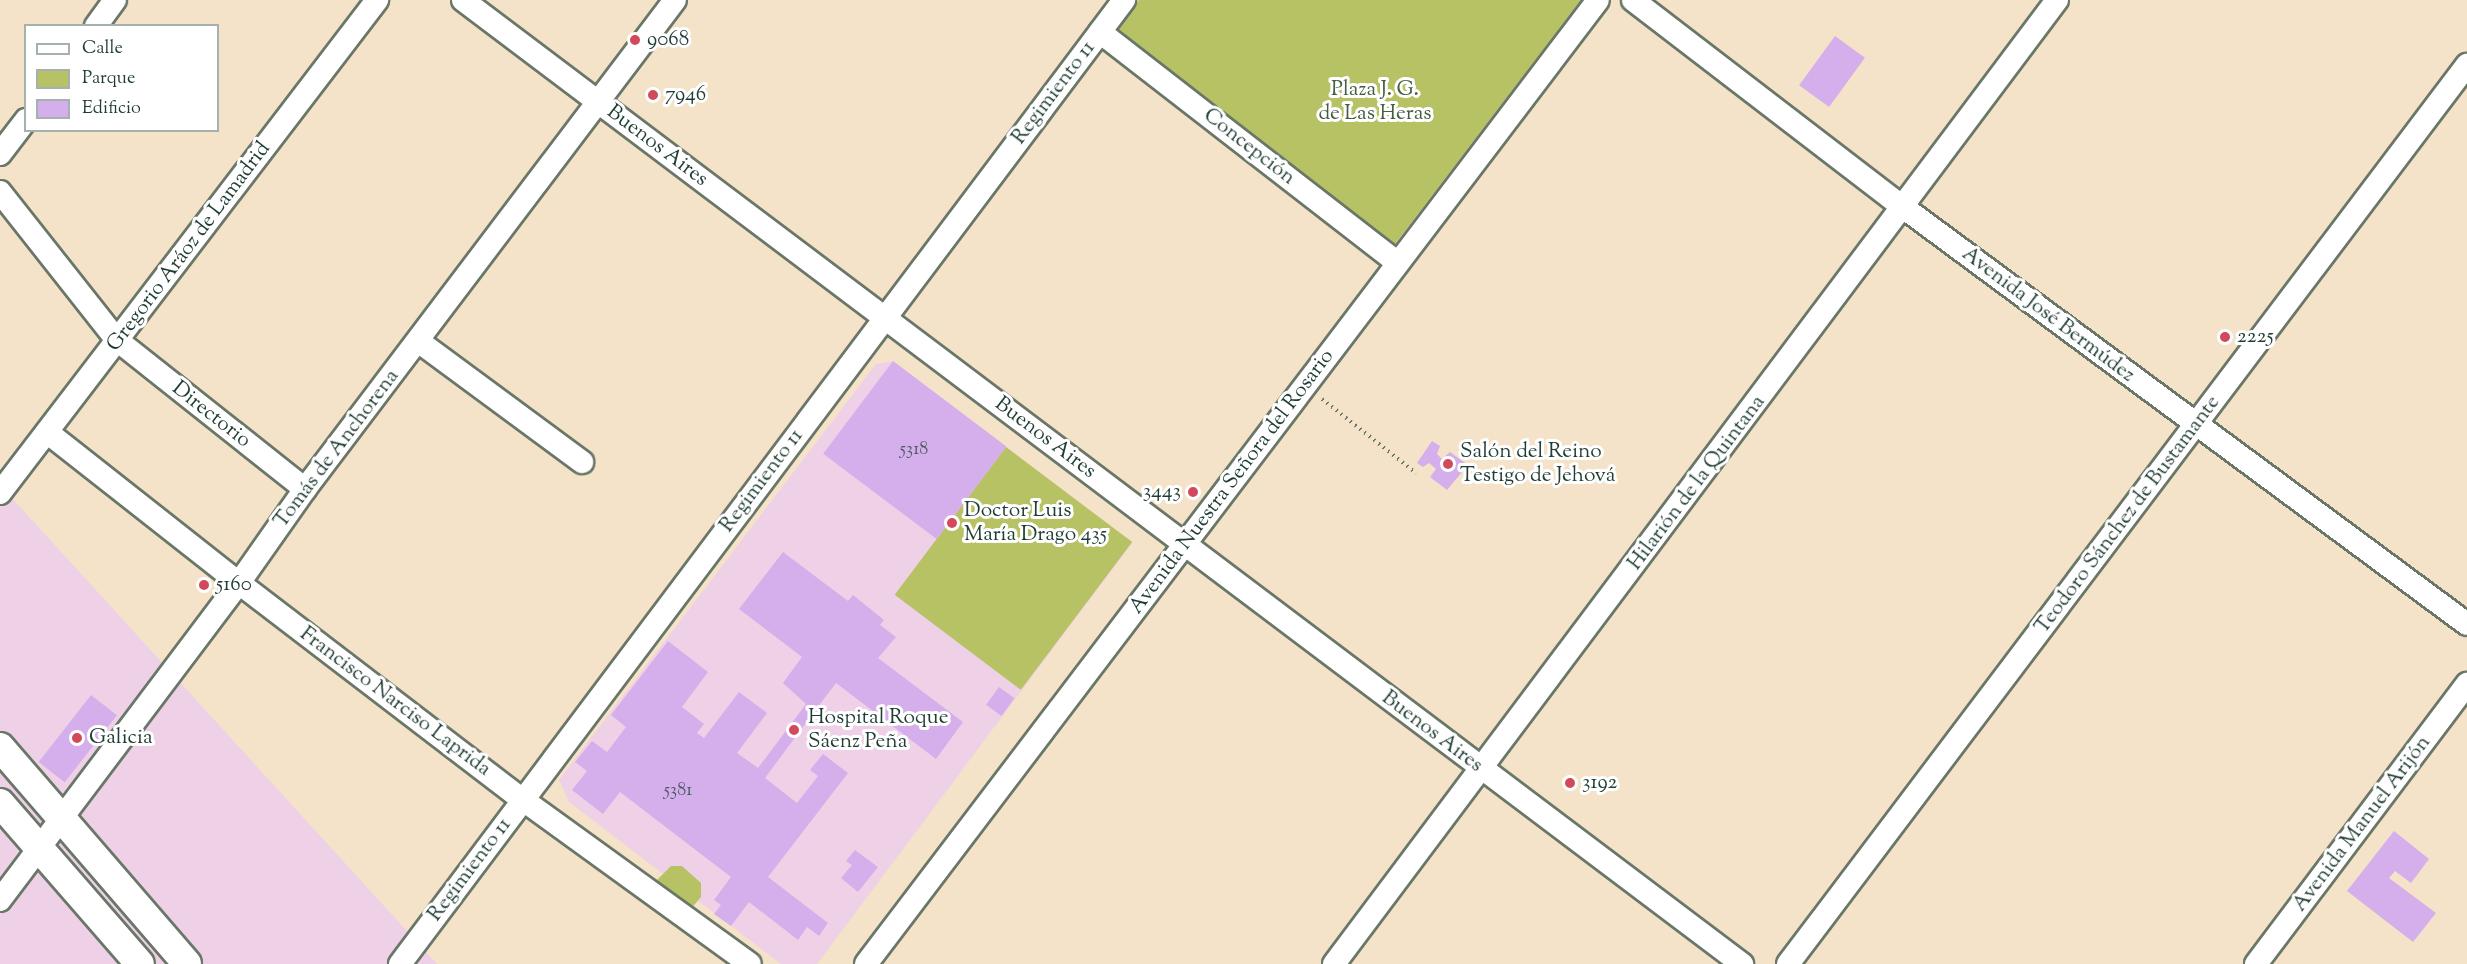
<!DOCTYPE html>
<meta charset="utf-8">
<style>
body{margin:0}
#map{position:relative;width:2467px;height:964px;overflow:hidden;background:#f4e2c9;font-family:"Sorts Mill Goudy",serif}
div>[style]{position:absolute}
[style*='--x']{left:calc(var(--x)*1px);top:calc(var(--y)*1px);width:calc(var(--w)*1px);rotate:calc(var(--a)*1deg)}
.built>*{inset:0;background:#eed0e7}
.green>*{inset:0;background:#b6c264;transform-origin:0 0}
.building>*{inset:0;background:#d5afec;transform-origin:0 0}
.path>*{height:4px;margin-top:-2px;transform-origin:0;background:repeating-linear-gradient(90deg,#6a7768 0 1.5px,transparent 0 6px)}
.roads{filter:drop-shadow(2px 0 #6a7768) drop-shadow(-2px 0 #6a7768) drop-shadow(0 2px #6a7768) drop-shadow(0 -2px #6a7768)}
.minor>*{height:22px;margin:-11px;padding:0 11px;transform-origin:11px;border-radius:11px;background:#fff}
.major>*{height:28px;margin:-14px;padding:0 14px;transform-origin:14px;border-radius:14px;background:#fff}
.dots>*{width:16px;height:16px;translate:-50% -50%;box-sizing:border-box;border:3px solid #fff;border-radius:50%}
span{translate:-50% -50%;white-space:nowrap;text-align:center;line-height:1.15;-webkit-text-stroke:6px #fff;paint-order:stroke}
.number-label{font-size:18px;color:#4c5a62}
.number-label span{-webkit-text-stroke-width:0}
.poi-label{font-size:21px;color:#1f3d34}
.left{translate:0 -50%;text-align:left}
.right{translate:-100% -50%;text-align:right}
.park-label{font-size:21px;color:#455e40}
.street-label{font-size:21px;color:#1f3d34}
.legend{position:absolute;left:24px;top:24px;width:195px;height:108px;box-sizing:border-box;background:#fff;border:2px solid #a5b1ae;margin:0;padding:8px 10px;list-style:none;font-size:18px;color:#1f3d34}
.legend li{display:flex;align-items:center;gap:12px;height:30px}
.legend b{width:30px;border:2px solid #a5b1ae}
</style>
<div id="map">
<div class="built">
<div style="clip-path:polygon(893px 361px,1132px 543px,817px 964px,781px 964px,569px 802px,559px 780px,876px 364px)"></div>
<div style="clip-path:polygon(0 485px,437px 964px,0 964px)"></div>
</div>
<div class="green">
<div style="clip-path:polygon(1139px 0,1581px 0,1395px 244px,1115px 31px)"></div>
<div style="left:1006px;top:447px;width:158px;height:185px;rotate:37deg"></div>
<div style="clip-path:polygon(671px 866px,682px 866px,701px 883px,701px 897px,688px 912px,652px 885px)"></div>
</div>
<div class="building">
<div style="left:1835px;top:36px;width:37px;height:61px;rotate:36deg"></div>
<div style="left:893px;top:361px;width:142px;height:116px;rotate:37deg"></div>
<div style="clip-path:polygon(1432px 441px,1440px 446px,1437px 454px,1442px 459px,1450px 452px,1468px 465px,1447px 490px,1430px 477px,1436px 469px,1429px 463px,1423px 467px,1417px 463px)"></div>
<div style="clip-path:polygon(783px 552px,848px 601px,853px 595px,884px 620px,880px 625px,896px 637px,878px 658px,963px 722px,936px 759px,836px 683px,820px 704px,765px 778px,797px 803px,818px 776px,810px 770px,823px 754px,848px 773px,768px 877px,828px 923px,819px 936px,807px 927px,798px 940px,749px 902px,731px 926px,714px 914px,721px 905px,714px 900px,731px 877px,620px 792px,603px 814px,572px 790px,587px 771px,575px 762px,592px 741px,607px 752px,626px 727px,611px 715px,668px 641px,708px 672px,682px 707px,704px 724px,697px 733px,704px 738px,739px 692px,767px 713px,737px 753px,758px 768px,806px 704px,783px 683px,802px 657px,739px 609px)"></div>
<div style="left:999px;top:687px;width:19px;height:22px;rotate:36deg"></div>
<div style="left:91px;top:695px;width:33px;height:85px;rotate:38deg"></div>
<div style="clip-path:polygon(2394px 831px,2429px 859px,2411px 883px,2395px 871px,2389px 878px,2436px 913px,2413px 942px,2347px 891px)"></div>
<div style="clip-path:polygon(855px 850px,878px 867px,858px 892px,841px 878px,852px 865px,846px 861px)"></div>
</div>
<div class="path">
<div style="--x:1322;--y:399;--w:120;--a:38.2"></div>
</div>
<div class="roads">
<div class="minor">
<div style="--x:463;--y:0;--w:1602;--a:37.01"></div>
<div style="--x:1633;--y:0;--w:340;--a:37.5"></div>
<div style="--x:1903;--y:207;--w:701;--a:36.48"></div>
<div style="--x:96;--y:26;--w:32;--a:-54"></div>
<div style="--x:1100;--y:32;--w:377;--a:37.8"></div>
<div style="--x:0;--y:154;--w:43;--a:-52.6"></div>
<div style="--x:0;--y:192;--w:189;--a:51.7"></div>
<div style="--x:117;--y:340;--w:240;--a:38.4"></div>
<div style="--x:418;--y:341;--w:204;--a:36.4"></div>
<div style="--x:47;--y:432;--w:244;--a:38.2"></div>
<div style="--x:239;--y:583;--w:356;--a:37.4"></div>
<div style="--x:522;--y:799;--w:281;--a:35.9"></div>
<div style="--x:0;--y:493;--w:621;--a:-52.59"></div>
<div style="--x:0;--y:900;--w:397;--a:-53"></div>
<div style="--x:239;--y:583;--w:115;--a:-54.9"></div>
<div style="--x:305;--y:489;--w:613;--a:-52.89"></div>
<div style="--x:400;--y:964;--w:1206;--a:-53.09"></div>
<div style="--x:866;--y:964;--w:1210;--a:-52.79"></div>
<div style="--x:1334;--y:964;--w:1205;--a:-53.13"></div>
<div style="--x:1788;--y:964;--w:1127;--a:-52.94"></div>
<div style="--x:2256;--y:964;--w:351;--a:-53"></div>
</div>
<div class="major">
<div style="--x:0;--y:747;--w:286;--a:49.2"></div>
<div style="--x:0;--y:803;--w:213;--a:49"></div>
</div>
</div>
<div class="dots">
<div style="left:635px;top:40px;background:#d1495b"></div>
<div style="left:653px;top:95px;background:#d1495b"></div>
<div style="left:2225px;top:337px;background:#d1495b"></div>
<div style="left:1448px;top:464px;background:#d1495b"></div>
<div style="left:1193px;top:492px;background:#d1495b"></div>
<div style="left:952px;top:523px;background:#d1495b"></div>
<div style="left:204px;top:585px;background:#d1495b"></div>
<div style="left:794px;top:730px;background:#d1495b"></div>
<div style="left:77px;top:738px;background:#d1495b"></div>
<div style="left:1570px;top:783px;background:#d1495b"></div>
</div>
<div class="number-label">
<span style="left:914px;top:450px">5318</span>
<span style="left:678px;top:791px">5381</span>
</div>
<div class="poi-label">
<span class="left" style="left:647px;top:40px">9068</span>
<span class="left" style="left:665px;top:95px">7946</span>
<span class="left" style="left:2237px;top:337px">2225</span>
<span class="left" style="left:1460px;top:464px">Salón del Reino<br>Testigo de Jehová</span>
<span class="right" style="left:1181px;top:492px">3443</span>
<span class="left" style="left:964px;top:523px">Doctor Luis<br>María Drago 435</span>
<span class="left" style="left:216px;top:585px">5160</span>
<span class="left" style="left:808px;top:730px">Hospital Roque<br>Sáenz Peña</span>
<span class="left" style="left:89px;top:738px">Galicia</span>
<span class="left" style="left:1582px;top:783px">3192</span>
</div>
<div class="park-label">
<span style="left:1375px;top:102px">Plaza J. G.<br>de Las Heras</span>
</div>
<div class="street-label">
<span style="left:1054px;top:93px;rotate:-53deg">Regimiento 11</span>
<span style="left:657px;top:146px;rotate:37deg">Buenos Aires</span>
<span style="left:1249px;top:147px;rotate:38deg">Concepción</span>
<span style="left:189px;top:247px;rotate:-53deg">Gregorio Aráoz de Lamadrid</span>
<span style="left:2048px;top:315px;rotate:37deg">Avenida José Bermúdez</span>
<span style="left:211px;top:415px;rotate:38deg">Directorio</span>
<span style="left:1045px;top:438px;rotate:37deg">Buenos Aires</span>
<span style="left:337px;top:449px;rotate:-53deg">Tomás de Anchorena</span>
<span style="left:762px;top:481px;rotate:-53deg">Regimiento 11</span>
<span style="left:1232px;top:482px;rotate:-53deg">Avenida Nuestra Señora del Rosario</span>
<span style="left:1697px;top:483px;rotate:-53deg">Hilarión de la Quintana</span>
<span style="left:2128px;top:515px;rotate:-53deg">Teodoro Sánchez de Bustamante</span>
<span style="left:395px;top:702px;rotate:37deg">Francisco Narciso Laprida</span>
<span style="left:1432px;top:732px;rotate:37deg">Buenos Aires</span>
<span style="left:2362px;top:824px;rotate:-53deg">Avenida Manuel Arijón</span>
<span style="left:470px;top:870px;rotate:-53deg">Regimiento 11</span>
</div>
<ul class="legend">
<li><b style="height:8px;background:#fff"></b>Calle</li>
<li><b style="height:16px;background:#b6c264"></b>Parque</li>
<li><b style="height:16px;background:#d5afec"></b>Edificio</li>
</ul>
</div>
